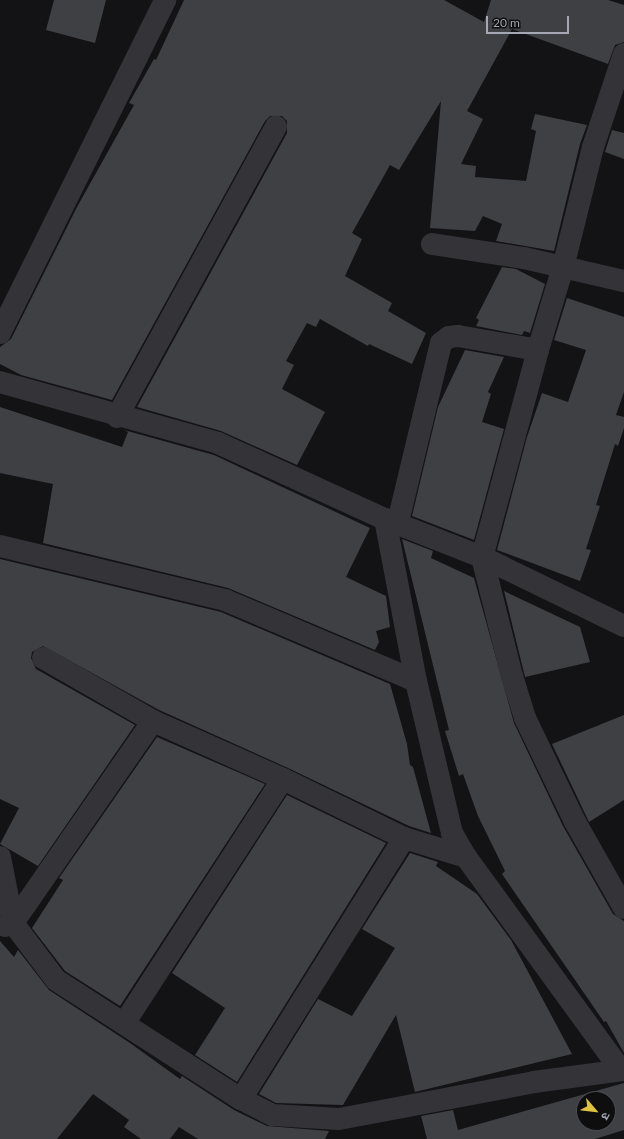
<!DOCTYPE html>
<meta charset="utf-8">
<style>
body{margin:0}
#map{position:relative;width:624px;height:1139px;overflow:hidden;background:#131214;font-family:Lato,"Noto Sans Devanagari",sans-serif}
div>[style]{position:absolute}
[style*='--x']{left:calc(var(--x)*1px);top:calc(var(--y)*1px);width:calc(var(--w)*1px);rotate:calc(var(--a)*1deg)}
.building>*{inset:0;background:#3f4044}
.minor>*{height:22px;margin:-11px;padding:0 11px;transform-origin:11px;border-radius:11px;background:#343438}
span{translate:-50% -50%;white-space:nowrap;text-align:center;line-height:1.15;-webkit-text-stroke:3.5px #0e0e0f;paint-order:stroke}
.north{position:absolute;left:576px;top:1091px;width:40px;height:40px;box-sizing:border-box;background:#0e0e0f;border:1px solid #4a4b51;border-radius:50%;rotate:118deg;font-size:11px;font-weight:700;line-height:16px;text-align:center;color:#a5a7b3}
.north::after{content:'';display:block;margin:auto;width:14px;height:18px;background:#dfc33f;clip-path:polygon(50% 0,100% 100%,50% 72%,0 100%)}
.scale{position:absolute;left:486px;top:16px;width:83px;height:18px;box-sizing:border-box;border:2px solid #a5a7b3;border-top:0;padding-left:5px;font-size:12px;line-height:14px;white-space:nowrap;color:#a5a7b3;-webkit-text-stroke:3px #0e0e0f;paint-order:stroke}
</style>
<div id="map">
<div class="building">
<div style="clip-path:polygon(54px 0,106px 0,95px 43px,46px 30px)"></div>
<div style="clip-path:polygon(184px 0,444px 0,484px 22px,491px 0,608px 0,624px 5px,624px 42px,615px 45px,608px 64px,512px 29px,467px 111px,483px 119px,461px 164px,476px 166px,475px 177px,526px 181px,536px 131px,531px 129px,535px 114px,587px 125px,580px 144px,554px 251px,496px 241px,502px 224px,483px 216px,475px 231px,430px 228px,441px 101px,399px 170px,390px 165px,352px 233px,362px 239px,345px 276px,392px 303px,388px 311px,426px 333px,412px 364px,369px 344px,368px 346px,320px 319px,316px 327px,307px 323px,286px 361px,294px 365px,282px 389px,325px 412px,297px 465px,221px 431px,137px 407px,287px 133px,287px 121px,282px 116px,270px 116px,265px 121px,112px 400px,21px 375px,0 364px,0 347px,11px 339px,77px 207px,134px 105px,129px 103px,154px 59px,156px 60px)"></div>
<div style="clip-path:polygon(612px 130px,624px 133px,624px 159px,605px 152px)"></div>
<div style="clip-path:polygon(502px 267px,516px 269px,545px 284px,530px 333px,524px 331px,522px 335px,476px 326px,479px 320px,476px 318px)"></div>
<div style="clip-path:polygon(567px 298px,624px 317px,624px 392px,616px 415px,624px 417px,624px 428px,618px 446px,615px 444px,596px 505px,600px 506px,586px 549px,591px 550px,580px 581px,497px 550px,527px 437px,542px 393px,568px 402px,586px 350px,554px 340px)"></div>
<div style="clip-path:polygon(465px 350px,504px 357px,488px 392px,491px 394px,482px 422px,504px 429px,474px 540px,412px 516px,438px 407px)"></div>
<div style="clip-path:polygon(0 407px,122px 447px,128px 432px,124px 430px,214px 455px,370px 528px,346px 577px,386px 596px,390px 627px,376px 631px,379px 642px,375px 650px,228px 588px,43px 543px,53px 484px,0 473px)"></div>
<div style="clip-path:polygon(402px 539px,433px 551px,431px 558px,474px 578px,514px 723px,563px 826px,613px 914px,624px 921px,624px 1053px,606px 1021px,604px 1022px,502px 874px,505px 871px,478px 816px,463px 774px,459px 776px,445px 731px,449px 730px)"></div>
<div style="clip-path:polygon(0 559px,221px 612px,390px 684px,407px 744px,410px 765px,413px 767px,431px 833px,409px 826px,288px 768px,159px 710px,43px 646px,32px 652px,31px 658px,36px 669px,135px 725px,38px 866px,0 844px,19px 808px,0 799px)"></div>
<div style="clip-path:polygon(504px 591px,580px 627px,590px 662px,525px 677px)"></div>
<div style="clip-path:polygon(624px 715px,624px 800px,589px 822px,552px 744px)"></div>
<div style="clip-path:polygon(157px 737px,265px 784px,120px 1006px,65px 971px,32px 928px,63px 880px,59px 878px)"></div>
<div style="clip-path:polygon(287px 795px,386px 843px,237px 1082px,195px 1055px,225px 1008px,172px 973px)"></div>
<div style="clip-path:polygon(410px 853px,438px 862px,436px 866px,477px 894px,511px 940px,572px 1054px,415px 1092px,396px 1015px,343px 1105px,276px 1103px,259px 1094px,318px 999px,352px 1016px,395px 948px,362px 929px)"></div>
<div style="clip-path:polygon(0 941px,14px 957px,18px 950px,49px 990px,130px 1043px,180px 1079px,182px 1076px,234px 1110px,267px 1126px,329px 1131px,325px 1139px,198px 1139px,179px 1127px,170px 1139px,141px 1139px,124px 1127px,129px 1120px,93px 1094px,57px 1139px,0 1139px)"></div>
<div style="clip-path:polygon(evenodd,624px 1083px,624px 1130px,595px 1139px,427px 1139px,421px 1116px,453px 1110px,458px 1130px,624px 1083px,584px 1099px,608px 1099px,608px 1123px,584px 1123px,584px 1099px)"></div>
</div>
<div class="minor">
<div style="--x:624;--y:54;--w:98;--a:108.4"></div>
<div style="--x:593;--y:147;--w:124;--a:104"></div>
<div style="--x:563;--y:267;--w:87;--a:106.8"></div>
<div style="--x:538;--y:350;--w:214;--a:105.1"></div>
<div style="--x:482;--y:557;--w:123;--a:75.9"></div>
<div style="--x:512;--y:676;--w:44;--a:72.8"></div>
<div style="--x:525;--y:718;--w:113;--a:64.3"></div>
<div style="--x:574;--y:820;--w:101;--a:60.4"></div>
<div style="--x:432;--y:244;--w:93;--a:8.7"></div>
<div style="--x:524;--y:258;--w:103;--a:13"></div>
<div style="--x:0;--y:333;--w:372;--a:-63.6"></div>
<div style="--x:0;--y:382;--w:226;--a:15.6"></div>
<div style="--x:218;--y:443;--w:183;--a:24.5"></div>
<div style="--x:385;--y:519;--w:104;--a:21.4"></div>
<div style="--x:482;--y:557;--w:158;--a:25.9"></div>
<div style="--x:117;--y:417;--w:331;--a:-61.3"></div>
<div style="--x:385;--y:519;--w:165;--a:79.2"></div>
<div style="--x:416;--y:681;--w:156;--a:76.7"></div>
<div style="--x:452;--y:833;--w:28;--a:60"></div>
<div style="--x:466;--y:857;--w:263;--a:54"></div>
<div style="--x:398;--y:522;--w:184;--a:-76.5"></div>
<div style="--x:441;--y:343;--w:10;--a:-37"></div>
<div style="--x:449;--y:337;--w:9;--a:-6"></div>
<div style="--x:458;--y:336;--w:81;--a:9.9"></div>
<div style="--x:0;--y:546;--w:231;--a:13.5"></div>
<div style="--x:225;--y:600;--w:207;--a:23"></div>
<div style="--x:43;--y:658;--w:127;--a:29.8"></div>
<div style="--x:153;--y:721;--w:142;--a:24"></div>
<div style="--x:283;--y:779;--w:135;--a:26"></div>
<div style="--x:404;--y:838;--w:65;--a:17"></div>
<div style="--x:0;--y:857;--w:67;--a:78.9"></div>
<div style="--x:13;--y:923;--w:71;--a:53"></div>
<div style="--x:56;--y:980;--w:220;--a:32.8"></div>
<div style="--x:241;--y:1099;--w:36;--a:27"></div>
<div style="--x:273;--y:1115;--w:66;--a:3.5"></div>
<div style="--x:339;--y:1119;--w:198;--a:-10.7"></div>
<div style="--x:534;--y:1082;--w:91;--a:-7.6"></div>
<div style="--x:5;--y:926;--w:9;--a:-21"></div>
<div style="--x:13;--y:923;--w:246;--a:-55.3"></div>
<div style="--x:125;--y:1022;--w:290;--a:-57"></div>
<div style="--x:241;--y:1099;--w:308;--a:-58"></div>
</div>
<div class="north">उ</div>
<div class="scale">20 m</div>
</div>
